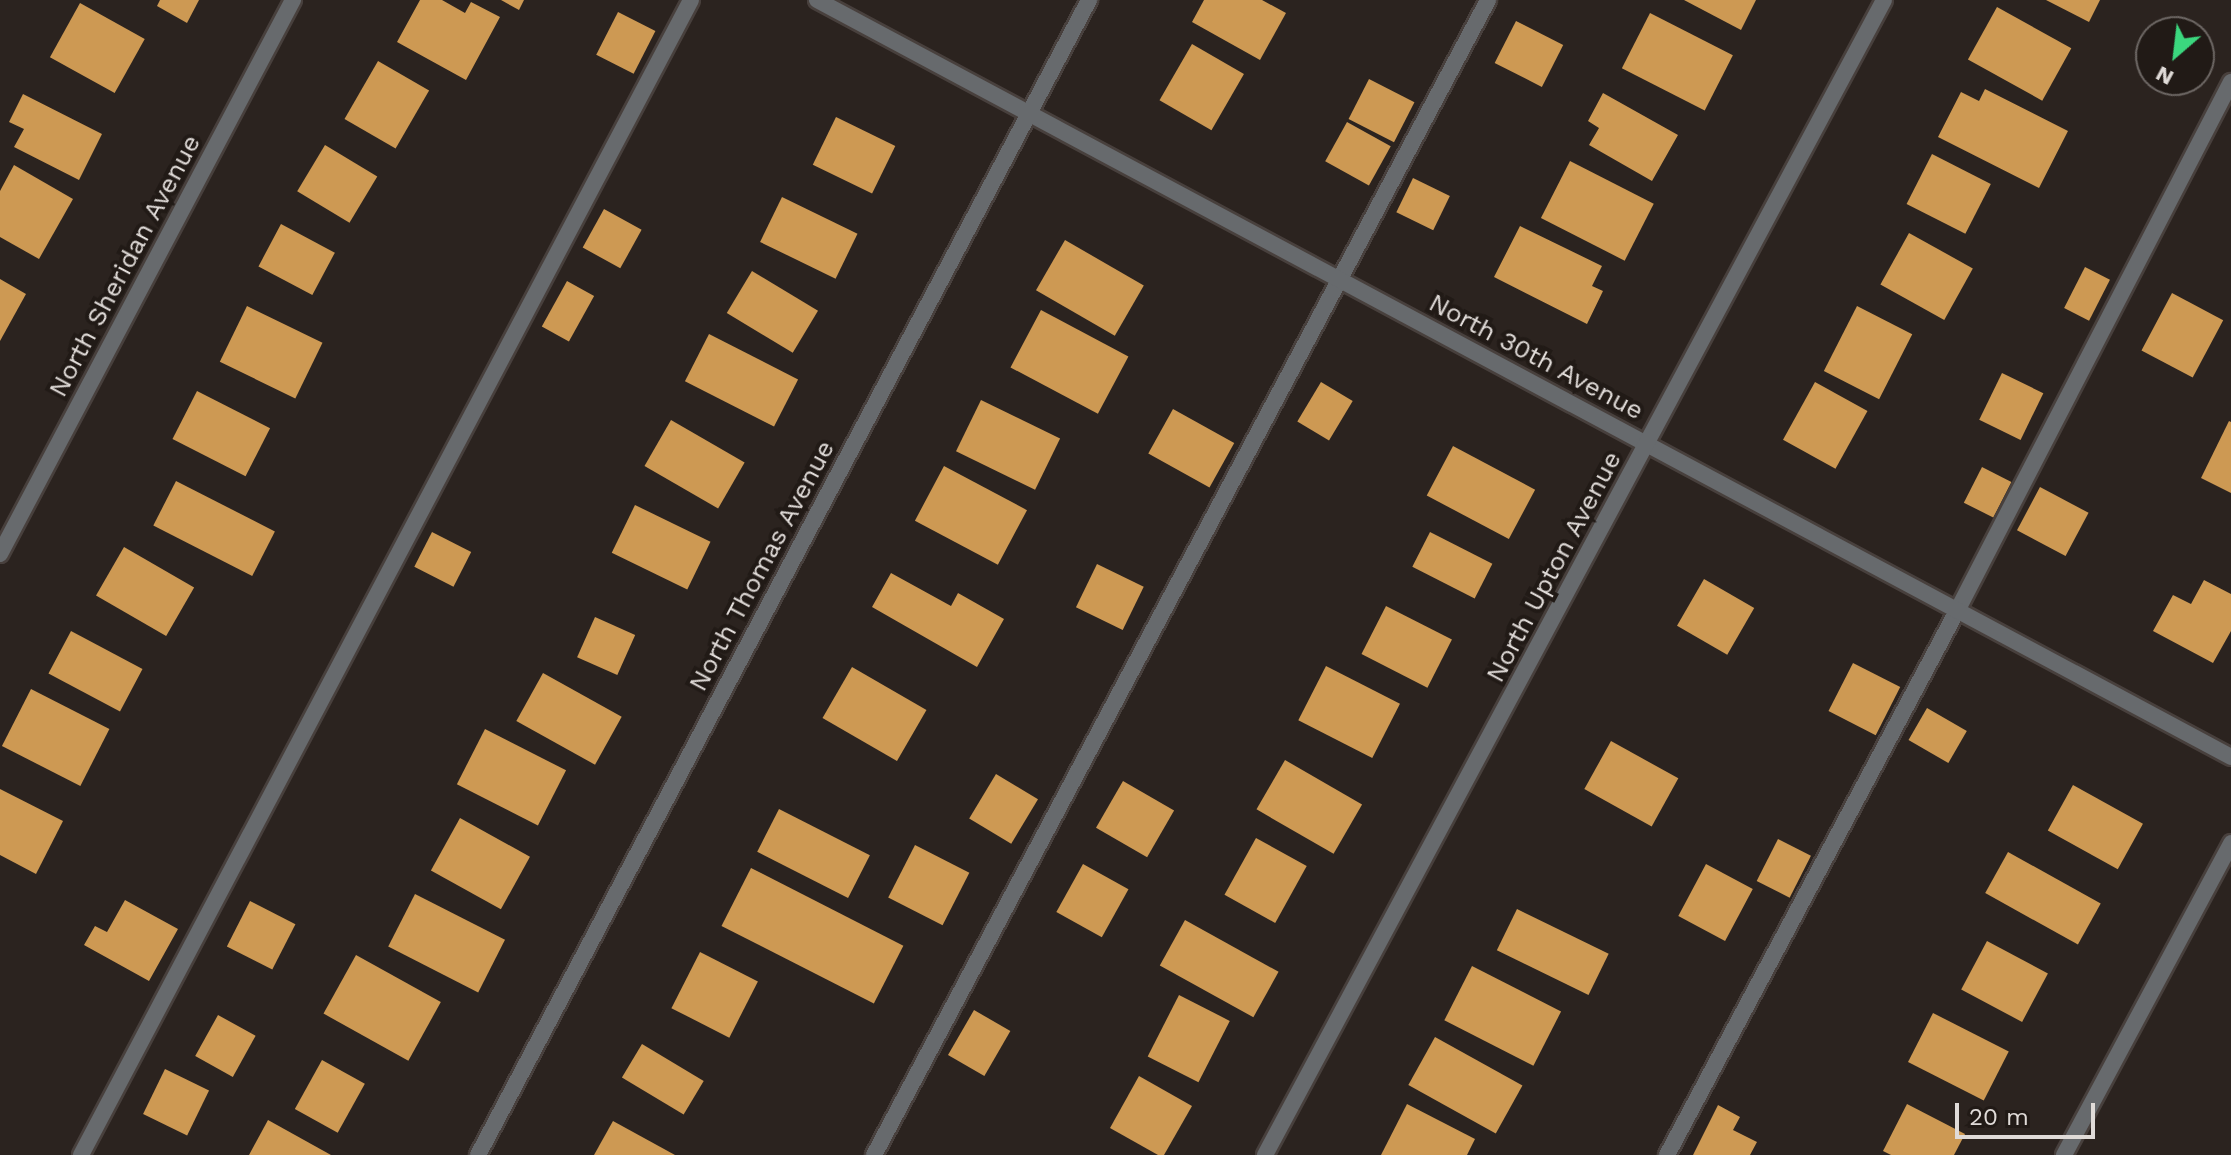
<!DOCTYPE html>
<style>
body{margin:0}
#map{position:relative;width:2231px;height:1155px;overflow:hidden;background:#2b231f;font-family:"Work Sans",sans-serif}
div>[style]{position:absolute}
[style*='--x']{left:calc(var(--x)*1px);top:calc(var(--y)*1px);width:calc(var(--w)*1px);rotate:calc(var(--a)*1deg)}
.building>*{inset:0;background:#cd9953;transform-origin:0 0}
.roads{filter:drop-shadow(2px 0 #48403d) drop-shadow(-2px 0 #48403d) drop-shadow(0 2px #48403d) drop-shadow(0 -2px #48403d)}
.lane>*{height:16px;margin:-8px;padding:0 8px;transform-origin:8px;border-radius:8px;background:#676a6d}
.street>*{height:16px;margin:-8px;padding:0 8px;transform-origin:8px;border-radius:8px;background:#676a6d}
span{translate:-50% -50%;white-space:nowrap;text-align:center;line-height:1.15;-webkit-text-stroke:8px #211a16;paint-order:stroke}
.street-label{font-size:26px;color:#e0dbd8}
.north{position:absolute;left:2135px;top:16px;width:80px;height:80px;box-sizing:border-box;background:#211a16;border:2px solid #6d6764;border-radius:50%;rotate:208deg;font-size:22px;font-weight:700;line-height:32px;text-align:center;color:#e0dbd8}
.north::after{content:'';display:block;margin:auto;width:28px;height:36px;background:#3bd77e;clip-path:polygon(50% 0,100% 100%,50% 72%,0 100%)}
.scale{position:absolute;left:1955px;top:1103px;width:140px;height:36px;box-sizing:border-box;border:4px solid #e0dbd8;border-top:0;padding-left:10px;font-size:24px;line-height:28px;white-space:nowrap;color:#e0dbd8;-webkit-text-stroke:6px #211a16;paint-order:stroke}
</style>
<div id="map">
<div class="building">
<div style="clip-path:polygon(160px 0,199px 0,187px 23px,157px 6px)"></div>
<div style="clip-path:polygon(420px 0,442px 0,465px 13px,471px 2px,500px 17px,466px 80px,397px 42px)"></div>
<div style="clip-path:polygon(501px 0,524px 0,519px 10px)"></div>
<div style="clip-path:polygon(1204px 0,1262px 0,1286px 13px,1260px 60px,1192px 22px)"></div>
<div style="clip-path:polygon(1684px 0,1756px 0,1741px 30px)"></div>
<div style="clip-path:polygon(2046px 0,2100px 0,2089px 22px)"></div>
<div style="left:80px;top:3px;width:74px;height:62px;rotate:29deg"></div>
<div style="left:1997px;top:7px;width:85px;height:60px;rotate:29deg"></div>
<div style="left:618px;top:12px;width:42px;height:48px;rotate:27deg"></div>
<div style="left:1650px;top:13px;width:93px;height:62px;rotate:27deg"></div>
<div style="left:1516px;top:21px;width:53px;height:47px;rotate:27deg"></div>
<div style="left:1192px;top:44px;width:60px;height:65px;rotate:30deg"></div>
<div style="left:378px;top:61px;width:59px;height:67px;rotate:30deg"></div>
<div style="left:1369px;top:79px;width:51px;height:45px;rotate:27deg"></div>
<div style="clip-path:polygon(1985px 89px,2068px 131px,2039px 188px,1938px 137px,1961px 92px,1979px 101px)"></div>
<div style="clip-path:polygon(1603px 93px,1678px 135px,1652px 181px,1589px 145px,1599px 128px,1588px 121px)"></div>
<div style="clip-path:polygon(23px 94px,102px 134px,79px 180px,14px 147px,24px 129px,9px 122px)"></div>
<div style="left:836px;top:117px;width:66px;height:53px;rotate:26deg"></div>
<div style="left:1347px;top:122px;width:50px;height:45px;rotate:29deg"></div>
<div style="left:325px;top:145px;width:61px;height:54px;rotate:31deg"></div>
<div style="left:1932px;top:154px;width:66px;height:56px;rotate:27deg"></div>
<div style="left:1570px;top:161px;width:94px;height:64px;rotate:27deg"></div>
<div style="clip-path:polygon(14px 165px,73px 199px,39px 259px,0 237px,0 191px)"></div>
<div style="left:1413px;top:178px;width:41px;height:38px;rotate:26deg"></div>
<div style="left:782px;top:197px;width:84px;height:50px;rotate:26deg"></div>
<div style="left:604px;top:209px;width:43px;height:44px;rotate:29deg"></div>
<div style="left:281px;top:224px;width:61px;height:48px;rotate:28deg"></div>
<div style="clip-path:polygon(1520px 226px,1602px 266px,1592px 286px,1603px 291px,1587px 324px,1494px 277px)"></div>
<div style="left:1909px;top:233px;width:73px;height:59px;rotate:29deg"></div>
<div style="left:1065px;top:240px;width:91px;height:58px;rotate:30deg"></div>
<div style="left:2085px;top:267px;width:28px;height:46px;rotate:27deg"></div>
<div style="left:752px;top:271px;width:77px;height:49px;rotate:31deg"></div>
<div style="clip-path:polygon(0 279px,26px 294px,0 341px)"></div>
<div style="left:567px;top:281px;width:31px;height:52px;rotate:29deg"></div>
<div style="left:2172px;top:293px;width:58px;height:65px;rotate:28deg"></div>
<div style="left:247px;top:306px;width:84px;height:62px;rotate:26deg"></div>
<div style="left:1857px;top:306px;width:62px;height:73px;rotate:27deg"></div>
<div style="left:1041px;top:310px;width:99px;height:65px;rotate:28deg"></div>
<div style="left:709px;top:334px;width:100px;height:53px;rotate:27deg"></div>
<div style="left:2002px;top:373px;width:46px;height:52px;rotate:26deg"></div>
<div style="left:1321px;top:382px;width:37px;height:46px;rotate:31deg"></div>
<div style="left:1815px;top:382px;width:60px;height:66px;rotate:29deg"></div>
<div style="left:197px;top:391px;width:82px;height:54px;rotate:27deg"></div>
<div style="left:981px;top:400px;width:88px;height:57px;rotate:26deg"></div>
<div style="left:1173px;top:409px;width:70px;height:51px;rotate:29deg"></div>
<div style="left:671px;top:420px;width:85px;height:53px;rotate:30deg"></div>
<div style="clip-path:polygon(2229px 421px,2231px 422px,2231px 493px,2201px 478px)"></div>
<div style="left:1453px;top:446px;width:93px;height:56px;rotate:28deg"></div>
<div style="left:944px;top:466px;width:94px;height:62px;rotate:28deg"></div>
<div style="left:1982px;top:467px;width:33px;height:40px;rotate:27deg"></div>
<div style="left:176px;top:481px;width:111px;height:50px;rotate:27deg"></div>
<div style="left:2040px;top:487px;width:55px;height:49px;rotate:28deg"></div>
<div style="left:635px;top:505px;width:84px;height:53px;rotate:26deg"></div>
<div style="left:432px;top:532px;width:44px;height:39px;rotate:27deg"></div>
<div style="left:1430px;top:532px;width:70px;height:39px;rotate:27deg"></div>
<div style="left:124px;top:547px;width:81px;height:56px;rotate:30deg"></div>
<div style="left:1097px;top:564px;width:52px;height:48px;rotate:26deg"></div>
<div style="clip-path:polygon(891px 573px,951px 606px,958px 593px,1004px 619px,977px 667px,872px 607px)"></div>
<div style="left:1704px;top:579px;width:58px;height:54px;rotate:30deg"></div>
<div style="clip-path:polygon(2204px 580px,2231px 594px,2231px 631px,2213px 663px,2153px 631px,2173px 595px,2191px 604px)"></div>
<div style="left:1386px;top:606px;width:74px;height:54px;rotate:27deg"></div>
<div style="left:595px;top:617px;width:44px;height:44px;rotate:24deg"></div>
<div style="left:71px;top:631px;width:81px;height:48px;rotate:28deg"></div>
<div style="left:1853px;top:663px;width:53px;height:54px;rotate:27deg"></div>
<div style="left:1326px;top:666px;width:83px;height:61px;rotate:27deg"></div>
<div style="left:852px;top:667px;width:86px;height:59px;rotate:30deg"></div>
<div style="left:543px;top:673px;width:90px;height:55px;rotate:29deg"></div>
<div style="left:31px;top:689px;width:88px;height:64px;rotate:27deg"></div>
<div style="left:1927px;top:708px;width:46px;height:37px;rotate:30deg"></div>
<div style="left:485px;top:729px;width:91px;height:62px;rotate:27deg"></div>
<div style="left:1611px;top:741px;width:77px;height:55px;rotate:29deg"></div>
<div style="left:1285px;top:760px;width:89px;height:57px;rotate:30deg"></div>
<div style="left:996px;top:774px;width:49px;height:52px;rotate:31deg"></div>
<div style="left:1123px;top:781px;width:59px;height:54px;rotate:30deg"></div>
<div style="left:2073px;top:785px;width:80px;height:52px;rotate:29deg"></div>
<div style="clip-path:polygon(0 789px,63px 821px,36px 874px,0 855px)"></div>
<div style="left:779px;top:809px;width:102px;height:48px;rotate:27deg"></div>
<div style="left:460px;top:818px;width:80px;height:60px;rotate:29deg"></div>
<div style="left:1256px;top:838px;width:58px;height:65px;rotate:29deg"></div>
<div style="left:1778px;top:839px;width:37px;height:47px;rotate:27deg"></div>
<div style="left:915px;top:845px;width:61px;height:59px;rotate:27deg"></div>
<div style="left:2008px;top:852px;width:106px;height:47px;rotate:29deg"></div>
<div style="left:1083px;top:864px;width:52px;height:55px;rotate:29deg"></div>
<div style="left:1706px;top:864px;width:53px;height:59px;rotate:28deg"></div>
<div style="left:751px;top:868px;width:171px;height:65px;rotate:27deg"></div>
<div style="left:415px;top:894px;width:101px;height:59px;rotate:27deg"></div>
<div style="clip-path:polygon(125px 900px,178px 929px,149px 981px,84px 945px,95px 926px,107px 932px)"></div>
<div style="left:250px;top:901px;width:51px;height:51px;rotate:27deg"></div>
<div style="left:1517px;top:909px;width:102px;height:46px;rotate:26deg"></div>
<div style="left:1185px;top:920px;width:107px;height:52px;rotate:29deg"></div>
<div style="left:1987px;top:941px;width:69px;height:55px;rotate:28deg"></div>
<div style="left:700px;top:952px;width:65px;height:63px;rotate:27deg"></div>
<div style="left:356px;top:955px;width:97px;height:67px;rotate:29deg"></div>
<div style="left:1472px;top:966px;width:100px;height:61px;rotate:27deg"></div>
<div style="left:1179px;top:995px;width:57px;height:69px;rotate:27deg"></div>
<div style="left:974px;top:1010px;width:42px;height:52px;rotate:30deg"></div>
<div style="left:1933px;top:1013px;width:85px;height:55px;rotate:27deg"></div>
<div style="left:218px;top:1015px;width:43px;height:47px;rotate:29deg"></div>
<div style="left:1435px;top:1037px;width:100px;height:55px;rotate:29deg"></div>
<div style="left:642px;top:1044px;width:72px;height:39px;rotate:31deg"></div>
<div style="left:322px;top:1060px;width:49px;height:56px;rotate:29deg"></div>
<div style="left:165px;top:1069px;width:49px;height:50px;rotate:26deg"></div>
<div style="clip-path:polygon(1139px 1076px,1192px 1106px,1164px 1155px,1158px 1155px,1110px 1128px)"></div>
<div style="clip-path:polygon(1407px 1104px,1475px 1139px,1467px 1155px,1381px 1155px)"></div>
<div style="clip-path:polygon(1907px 1104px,1965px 1134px,1954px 1155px,1891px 1155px,1883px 1151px)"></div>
<div style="clip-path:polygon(1718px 1105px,1740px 1117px,1733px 1130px,1757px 1142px,1750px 1155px,1693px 1155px)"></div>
<div style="clip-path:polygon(268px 1120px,331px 1155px,249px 1155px)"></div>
<div style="clip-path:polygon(613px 1121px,675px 1155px,594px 1155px)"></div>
</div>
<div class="roads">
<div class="lane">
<div style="--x:81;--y:1155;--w:1306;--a:-62.16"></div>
<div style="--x:874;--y:1155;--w:1308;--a:-62"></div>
<div style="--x:1667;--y:1155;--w:616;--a:-61.94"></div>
<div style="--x:1957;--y:611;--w:596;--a:-62.62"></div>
</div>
<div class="street">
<div style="--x:817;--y:0;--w:1604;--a:28.16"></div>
<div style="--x:0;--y:554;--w:627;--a:-62.13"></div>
<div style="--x:478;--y:1155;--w:1307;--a:-62.12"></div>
<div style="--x:1265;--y:1155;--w:1310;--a:-61.81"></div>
<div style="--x:2064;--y:1155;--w:354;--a:-61.8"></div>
</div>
</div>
<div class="street-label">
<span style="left:125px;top:266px;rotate:-62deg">North Sheridan Avenue</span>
<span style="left:1536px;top:357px;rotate:28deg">North 30th Avenue</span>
<span style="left:762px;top:566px;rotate:-62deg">North Thomas Avenue</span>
<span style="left:1554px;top:567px;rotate:-62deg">North Upton Avenue</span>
</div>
<div class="north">N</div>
<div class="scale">20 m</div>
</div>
